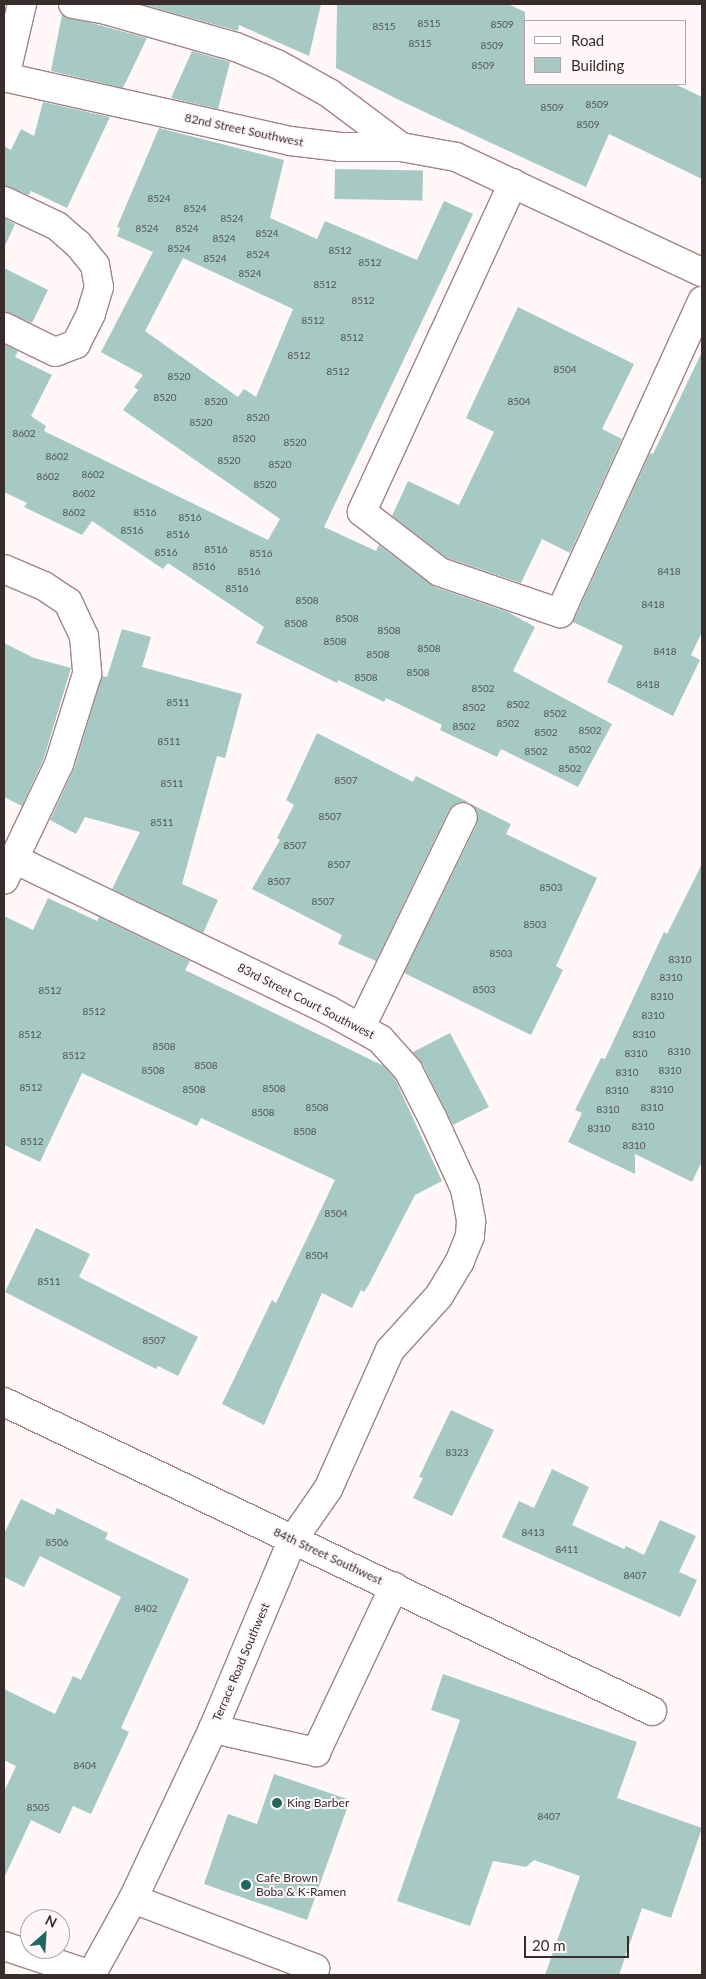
<!DOCTYPE html>
<style>
body{margin:0}
#map{position:relative;width:706px;height:1979px;overflow:hidden;background:#fff7f8;font-family:Lato,sans-serif}
div>[style]{position:absolute}
[style*='--x']{left:calc(var(--x)*1px);top:calc(var(--y)*1px);width:calc(var(--w)*1px);rotate:calc(var(--a)*1deg)}
.building>*{inset:0;background:#a6cac3;transform-origin:0 0}
.roads{filter:drop-shadow(1px 0 #a28285) drop-shadow(-1px 0 #a28285) drop-shadow(0 1px #a28285) drop-shadow(0 -1px #a28285)}
.minor>*{height:28px;margin:-14px;padding:0 14px;transform-origin:14px;border-radius:14px;background:#fff}
.major>*{height:28px;margin:-14px;padding:0 14px;transform-origin:14px;border-radius:14px;background:#fff}
.dots>*{width:14px;height:14px;translate:-50% -50%;box-sizing:border-box;border:2px solid #fff7f8;border-radius:50%}
span{translate:-50% -50%;white-space:nowrap;text-align:center;line-height:1.15;-webkit-text-stroke:4px #fff7f8;paint-order:stroke}
.number-label{font-size:10px;color:#545452}
.number-label span{-webkit-text-stroke-width:0}
.street-label{font-size:12px;color:#392c2d}
.poi-label{font-size:12px;color:#392c2d}
.left{translate:0 -50%;text-align:left}
.frame{position:absolute;inset:0;border:5px solid #392c2d;pointer-events:none}
.legend{position:absolute;left:524px;top:20px;width:162px;height:65px;box-sizing:border-box;background:#fff7f8;border:1px solid #b0a6a7;margin:0;padding:6px 9px;list-style:none;font-size:15px;color:#392c2d}
.legend li{display:flex;align-items:center;gap:10px;height:25px}
.legend b{width:25px;border:1px solid #b0a6a7}
.north{position:absolute;left:20px;top:1909px;width:50px;height:50px;box-sizing:border-box;background:#fff7f8;border:1px solid #b0a6a7;border-radius:50%;rotate:26deg;font-size:14px;font-weight:700;line-height:20px;text-align:center;color:#392c2d}
.north::after{content:'';display:block;margin:auto;width:18px;height:22px;background:#1f685e;clip-path:polygon(50% 0,100% 100%,50% 72%,0 100%)}
.scale{position:absolute;left:524px;top:1936px;width:105px;height:22px;box-sizing:border-box;border:2px solid #392c2d;border-top:0;padding-left:6px;font-size:15px;line-height:18px;white-space:nowrap;color:#392c2d;-webkit-text-stroke:4px #fff7f8;paint-order:stroke}
</style>
<div id="map">
<div class="building">
<div style="clip-path:polygon(141px 4px,321px 4px,309px 56px,239px 25px,238px 31px)"></div>
<div style="clip-path:polygon(337px 4px,508px 4px,525px 12px,525px 84px,675px 84px,702px 97px,702px 179px,609px 134px,586px 187px,401px 101px,336px 68px)"></div>
<div style="clip-path:polygon(62px 15px,147px 38px,123px 88px,51px 71px)"></div>
<div style="clip-path:polygon(192px 51px,230px 62px,218px 109px,171px 98px)"></div>
<div style="clip-path:polygon(43px 102px,110px 117px,67px 208px,31px 191px,29px 195px,4px 186px,4px 146px,11px 150px,21px 129px,34px 136px)"></div>
<div style="clip-path:polygon(evenodd,159px 128px,284px 160px,270px 218px,317px 239px,325px 221px,417px 260px,444px 201px,473px 214px,324px 527px,376px 551px,379px 545px,435px 587px,508px 612px,535px 627px,513px 671px,612px 724px,578px 787px,501px 749px,497px 757px,440px 730px,442px 725px,386px 698px,384px 702px,338px 680px,337px 683px,256px 643px,264px 627px,168px 563px,163px 569px,92px 521px,82px 535px,24px 507px,27px 503px,4px 492px,4px 344px,18px 351px,15px 357px,52px 375px,31px 416px,46px 426px,44px 431px,268px 540px,280px 519px,123px 410px,138px 390px,134px 387px,143px 375px,101px 352px,153px 252px,117px 236px,120px 228px,117px 227px,159px 128px,183px 258px,293px 309px,256px 397px,244px 389px,238px 397px,145px 331px,183px 258px)"></div>
<div style="left:335px;top:169px;width:88px;height:30px;rotate:1deg"></div>
<div style="clip-path:polygon(4px 218px,15px 224px,4px 248px)"></div>
<div style="clip-path:polygon(4px 268px,48px 290px,32px 323px,4px 312px)"></div>
<div style="clip-path:polygon(518px 307px,634px 364px,602px 429px,622px 439px,570px 553px,542px 539px,521px 583px,447px 558px,392px 516px,408px 481px,459px 505px,494px 432px,466px 418px)"></div>
<div style="clip-path:polygon(702px 352px,702px 632px,691px 655px,700px 660px,673px 716px,607px 682px,623px 646px,573px 622px,650px 453px,653px 454px)"></div>
<div style="clip-path:polygon(122px 629px,151px 637px,142px 667px,242px 694px,225px 758px,217px 756px,182px 884px,218px 900px,203px 933px,112px 889px,140px 832px,85px 817px,76px 834px,50px 820px,74px 769px,102px 676px,107px 677px)"></div>
<div style="clip-path:polygon(4px 643px,34px 658px,71px 668px,44px 758px,22px 806px,4px 797px)"></div>
<div style="clip-path:polygon(317px 733px,413px 782px,416px 776px,468px 802px,455px 804px,449px 810px,376px 961px,338px 944px,342px 935px,252px 889px,280px 840px,277px 838px,294px 805px,286px 800px)"></div>
<div style="clip-path:polygon(471px 804px,511px 824px,506px 834px,597px 878px,556px 966px,563px 970px,531px 1035px,404px 973px,477px 824px,478px 815px)"></div>
<div style="clip-path:polygon(702px 864px,702px 1161px,692px 1182px,635px 1154px,635px 1174px,568px 1142px,582px 1113px,575px 1110px,601px 1058px,605px 1059px,664px 932px,667px 934px)"></div>
<div style="clip-path:polygon(48px 898px,97px 921px,99px 917px,190px 961px,185px 970px,384px 1066px,395px 1079px,442px 1181px,415px 1195px,368px 1286px,364px 1292px,361px 1290px,352px 1308px,322px 1293px,264px 1425px,222px 1404px,272px 1300px,276px 1303px,335px 1180px,201px 1118px,197px 1126px,82px 1073px,40px 1162px,4px 1145px,4px 916px,33px 930px)"></div>
<div style="clip-path:polygon(450px 1033px,489px 1107px,453px 1125px,422px 1063px,413px 1052px)"></div>
<div style="clip-path:polygon(36px 1228px,90px 1254px,79px 1277px,198px 1337px,178px 1376px,158px 1366px,156px 1369px,5px 1292px)"></div>
<div style="clip-path:polygon(451px 1410px,494px 1430px,452px 1516px,413px 1498px,423px 1478px,419px 1477px)"></div>
<div style="clip-path:polygon(552px 1469px,589px 1487px,572px 1525px,624px 1549px,626px 1546px,644px 1555px,660px 1520px,696px 1536px,679px 1572px,697px 1580px,680px 1617px,502px 1537px,519px 1501px,534px 1508px)"></div>
<div style="clip-path:polygon(21px 1499px,54px 1515px,57px 1508px,108px 1533px,105px 1539px,189px 1579px,121px 1728px,129px 1732px,91px 1814px,73px 1806px,60px 1834px,31px 1820px,4px 1878px,4px 1792px,16px 1766px,4px 1760px,4px 1689px,55px 1714px,73px 1676px,81px 1680px,121px 1597px,40px 1556px,24px 1587px,4px 1577px,4px 1534px)"></div>
<div style="clip-path:polygon(443px 1674px,637px 1742px,617px 1798px,702px 1828px,671px 1918px,642px 1908px,619px 1975px,545px 1975px,580px 1876px,534px 1860px,526px 1867px,493px 1861px,470px 1926px,397px 1901px,460px 1720px,431px 1710px)"></div>
<div style="clip-path:polygon(274px 1774px,350px 1800px,307px 1920px,204px 1884px,228px 1814px,257px 1824px)"></div>
</div>
<div class="roads">
<div class="minor">
<div style="--x:73;--y:4;--w:34;--a:10"></div>
<div style="--x:106;--y:10;--w:135;--a:15.9"></div>
<div style="--x:236;--y:47;--w:44;--a:22.5"></div>
<div style="--x:277;--y:64;--w:60;--a:29.1"></div>
<div style="--x:329;--y:93;--w:90;--a:36.9"></div>
<div style="--x:4;--y:77;--w:293;--a:12.6"></div>
<div style="--x:290;--y:141;--w:50;--a:6.8"></div>
<div style="--x:340;--y:147;--w:61;--a:0"></div>
<div style="--x:401;--y:147;--w:56;--a:10.3"></div>
<div style="--x:456;--y:157;--w:272;--a:25.1"></div>
<div style="--x:5;--y:77;--w:75;--a:-76.9"></div>
<div style="--x:513;--y:183;--w:362;--a:114.7"></div>
<div style="--x:362;--y:512;--w:98;--a:37.6"></div>
<div style="--x:440;--y:572;--w:127;--a:18.9"></div>
<div style="--x:560;--y:613;--w:343;--a:-65.5"></div>
<div style="--x:4;--y:201;--w:59;--a:25.3"></div>
<div style="--x:57;--y:226;--w:28;--a:41"></div>
<div style="--x:78;--y:244;--w:27;--a:51"></div>
<div style="--x:95;--y:265;--w:22;--a:80"></div>
<div style="--x:99;--y:287;--w:28;--a:107"></div>
<div style="--x:91;--y:314;--w:34;--a:117"></div>
<div style="--x:76;--y:344;--w:22;--a:159"></div>
<div style="--x:55;--y:352;--w:57;--a:-153.9"></div>
<div style="--x:4;--y:569;--w:43;--a:23"></div>
<div style="--x:44;--y:586;--w:29;--a:34"></div>
<div style="--x:68;--y:602;--w:38;--a:65"></div>
<div style="--x:84;--y:636;--w:38;--a:85"></div>
<div style="--x:87;--y:674;--w:94;--a:107.3"></div>
<div style="--x:59;--y:764;--w:128;--a:115.4"></div>
<div style="--x:14;--y:859;--w:348;--a:25.7"></div>
<div style="--x:328;--y:1010;--w:60;--a:29.1"></div>
<div style="--x:380;--y:1039;--w:42;--a:47.9"></div>
<div style="--x:408;--y:1070;--w:55;--a:63"></div>
<div style="--x:433;--y:1119;--w:77;--a:65.4"></div>
<div style="--x:465;--y:1189;--w:33;--a:79"></div>
<div style="--x:471;--y:1221;--w:15;--a:94"></div>
<div style="--x:470;--y:1236;--w:27;--a:112"></div>
<div style="--x:460;--y:1261;--w:41;--a:121"></div>
<div style="--x:439;--y:1296;--w:73;--a:132.2"></div>
<div style="--x:390;--y:1350;--w:152;--a:114"></div>
<div style="--x:328;--y:1489;--w:63;--a:124.7"></div>
<div style="--x:292;--y:1541;--w:204;--a:112.8"></div>
<div style="--x:213;--y:1729;--w:188;--a:115.2"></div>
<div style="--x:133;--y:1899;--w:87;--a:118.9"></div>
<div style="--x:361;--y:1027;--w:233;--a:-64.1"></div>
<div style="--x:4;--y:1402;--w:718;--a:25.49"></div>
<div style="--x:213;--y:1729;--w:106;--a:12.6"></div>
<div style="--x:316;--y:1752;--w:183;--a:-64.7"></div>
<div style="--x:133;--y:1899;--w:195;--a:20.8"></div>
</div>
<div class="major">
<div style="--x:4;--y:1946;--w:92;--a:18.4"></div>
</div>
</div>
<div class="dots">
<div style="left:277px;top:1803px;background:#1f685e"></div>
<div style="left:246px;top:1885px;background:#1f685e"></div>
</div>
<div class="number-label">
<span style="left:429px;top:24px">8515</span>
<span style="left:502px;top:25px">8509</span>
<span style="left:384px;top:27px">8515</span>
<span style="left:420px;top:44px">8515</span>
<span style="left:492px;top:46px">8509</span>
<span style="left:483px;top:66px">8509</span>
<span style="left:597px;top:105px">8509</span>
<span style="left:552px;top:108px">8509</span>
<span style="left:588px;top:125px">8509</span>
<span style="left:159px;top:199px">8524</span>
<span style="left:195px;top:209px">8524</span>
<span style="left:232px;top:219px">8524</span>
<span style="left:147px;top:229px">8524</span>
<span style="left:187px;top:229px">8524</span>
<span style="left:267px;top:234px">8524</span>
<span style="left:224px;top:239px">8524</span>
<span style="left:179px;top:249px">8524</span>
<span style="left:340px;top:251px">8512</span>
<span style="left:258px;top:255px">8524</span>
<span style="left:215px;top:259px">8524</span>
<span style="left:370px;top:263px">8512</span>
<span style="left:250px;top:274px">8524</span>
<span style="left:325px;top:285px">8512</span>
<span style="left:363px;top:301px">8512</span>
<span style="left:313px;top:321px">8512</span>
<span style="left:352px;top:338px">8512</span>
<span style="left:299px;top:356px">8512</span>
<span style="left:565px;top:370px">8504</span>
<span style="left:338px;top:372px">8512</span>
<span style="left:179px;top:377px">8520</span>
<span style="left:165px;top:398px">8520</span>
<span style="left:216px;top:402px">8520</span>
<span style="left:519px;top:402px">8504</span>
<span style="left:258px;top:418px">8520</span>
<span style="left:201px;top:423px">8520</span>
<span style="left:24px;top:434px">8602</span>
<span style="left:244px;top:439px">8520</span>
<span style="left:295px;top:443px">8520</span>
<span style="left:57px;top:457px">8602</span>
<span style="left:229px;top:461px">8520</span>
<span style="left:280px;top:465px">8520</span>
<span style="left:93px;top:475px">8602</span>
<span style="left:48px;top:477px">8602</span>
<span style="left:265px;top:485px">8520</span>
<span style="left:84px;top:494px">8602</span>
<span style="left:74px;top:513px">8602</span>
<span style="left:145px;top:513px">8516</span>
<span style="left:190px;top:518px">8516</span>
<span style="left:132px;top:531px">8516</span>
<span style="left:178px;top:535px">8516</span>
<span style="left:216px;top:550px">8516</span>
<span style="left:166px;top:553px">8516</span>
<span style="left:261px;top:554px">8516</span>
<span style="left:204px;top:567px">8516</span>
<span style="left:249px;top:572px">8516</span>
<span style="left:669px;top:572px">8418</span>
<span style="left:237px;top:589px">8516</span>
<span style="left:307px;top:601px">8508</span>
<span style="left:653px;top:605px">8418</span>
<span style="left:347px;top:619px">8508</span>
<span style="left:296px;top:624px">8508</span>
<span style="left:389px;top:631px">8508</span>
<span style="left:335px;top:642px">8508</span>
<span style="left:429px;top:649px">8508</span>
<span style="left:665px;top:652px">8418</span>
<span style="left:378px;top:655px">8508</span>
<span style="left:418px;top:673px">8508</span>
<span style="left:366px;top:678px">8508</span>
<span style="left:648px;top:685px">8418</span>
<span style="left:483px;top:689px">8502</span>
<span style="left:178px;top:703px">8511</span>
<span style="left:518px;top:705px">8502</span>
<span style="left:474px;top:708px">8502</span>
<span style="left:555px;top:714px">8502</span>
<span style="left:508px;top:724px">8502</span>
<span style="left:464px;top:727px">8502</span>
<span style="left:590px;top:731px">8502</span>
<span style="left:546px;top:733px">8502</span>
<span style="left:169px;top:742px">8511</span>
<span style="left:580px;top:750px">8502</span>
<span style="left:536px;top:752px">8502</span>
<span style="left:570px;top:769px">8502</span>
<span style="left:346px;top:781px">8507</span>
<span style="left:172px;top:784px">8511</span>
<span style="left:330px;top:817px">8507</span>
<span style="left:162px;top:823px">8511</span>
<span style="left:295px;top:846px">8507</span>
<span style="left:339px;top:865px">8507</span>
<span style="left:279px;top:882px">8507</span>
<span style="left:551px;top:888px">8503</span>
<span style="left:323px;top:902px">8507</span>
<span style="left:535px;top:925px">8503</span>
<span style="left:501px;top:954px">8503</span>
<span style="left:680px;top:960px">8310</span>
<span style="left:671px;top:978px">8310</span>
<span style="left:484px;top:990px">8503</span>
<span style="left:50px;top:991px">8512</span>
<span style="left:662px;top:997px">8310</span>
<span style="left:94px;top:1012px">8512</span>
<span style="left:653px;top:1016px">8310</span>
<span style="left:30px;top:1035px">8512</span>
<span style="left:644px;top:1035px">8310</span>
<span style="left:164px;top:1047px">8508</span>
<span style="left:679px;top:1052px">8310</span>
<span style="left:636px;top:1054px">8310</span>
<span style="left:74px;top:1056px">8512</span>
<span style="left:206px;top:1066px">8508</span>
<span style="left:153px;top:1071px">8508</span>
<span style="left:670px;top:1071px">8310</span>
<span style="left:627px;top:1073px">8310</span>
<span style="left:31px;top:1088px">8512</span>
<span style="left:274px;top:1089px">8508</span>
<span style="left:194px;top:1090px">8508</span>
<span style="left:662px;top:1090px">8310</span>
<span style="left:617px;top:1091px">8310</span>
<span style="left:317px;top:1108px">8508</span>
<span style="left:652px;top:1108px">8310</span>
<span style="left:608px;top:1110px">8310</span>
<span style="left:263px;top:1113px">8508</span>
<span style="left:643px;top:1127px">8310</span>
<span style="left:599px;top:1129px">8310</span>
<span style="left:305px;top:1132px">8508</span>
<span style="left:32px;top:1142px">8512</span>
<span style="left:634px;top:1146px">8310</span>
<span style="left:336px;top:1214px">8504</span>
<span style="left:317px;top:1256px">8504</span>
<span style="left:49px;top:1282px">8511</span>
<span style="left:154px;top:1341px">8507</span>
<span style="left:457px;top:1453px">8323</span>
<span style="left:533px;top:1533px">8413</span>
<span style="left:57px;top:1543px">8506</span>
<span style="left:567px;top:1550px">8411</span>
<span style="left:635px;top:1576px">8407</span>
<span style="left:146px;top:1609px">8402</span>
<span style="left:85px;top:1766px">8404</span>
<span style="left:38px;top:1808px">8505</span>
<span style="left:549px;top:1817px">8407</span>
</div>
<div class="street-label">
<span style="left:244px;top:130px;rotate:12deg">82nd Street Southwest</span>
<span style="left:306px;top:1001px;rotate:27deg">83rd Street Court Southwest</span>
<span style="left:328px;top:1556px;rotate:25deg">84th Street Southwest</span>
<span style="left:241px;top:1662px;rotate:-67deg">Terrace Road Southwest</span>
</div>
<div class="poi-label">
<span class="left" style="left:287px;top:1803px">King Barber</span>
<span class="left" style="left:256px;top:1885px">Cafe Brown<br>Boba &amp; K-Ramen</span>
</div>
<div class="frame"></div>
<ul class="legend">
<li><b style="height:6px;background:#fff"></b>Road</li>
<li><b style="height:14px;background:#a6cac3"></b>Building</li>
</ul>
<div class="north">N</div>
<div class="scale">20 m</div>
</div>
